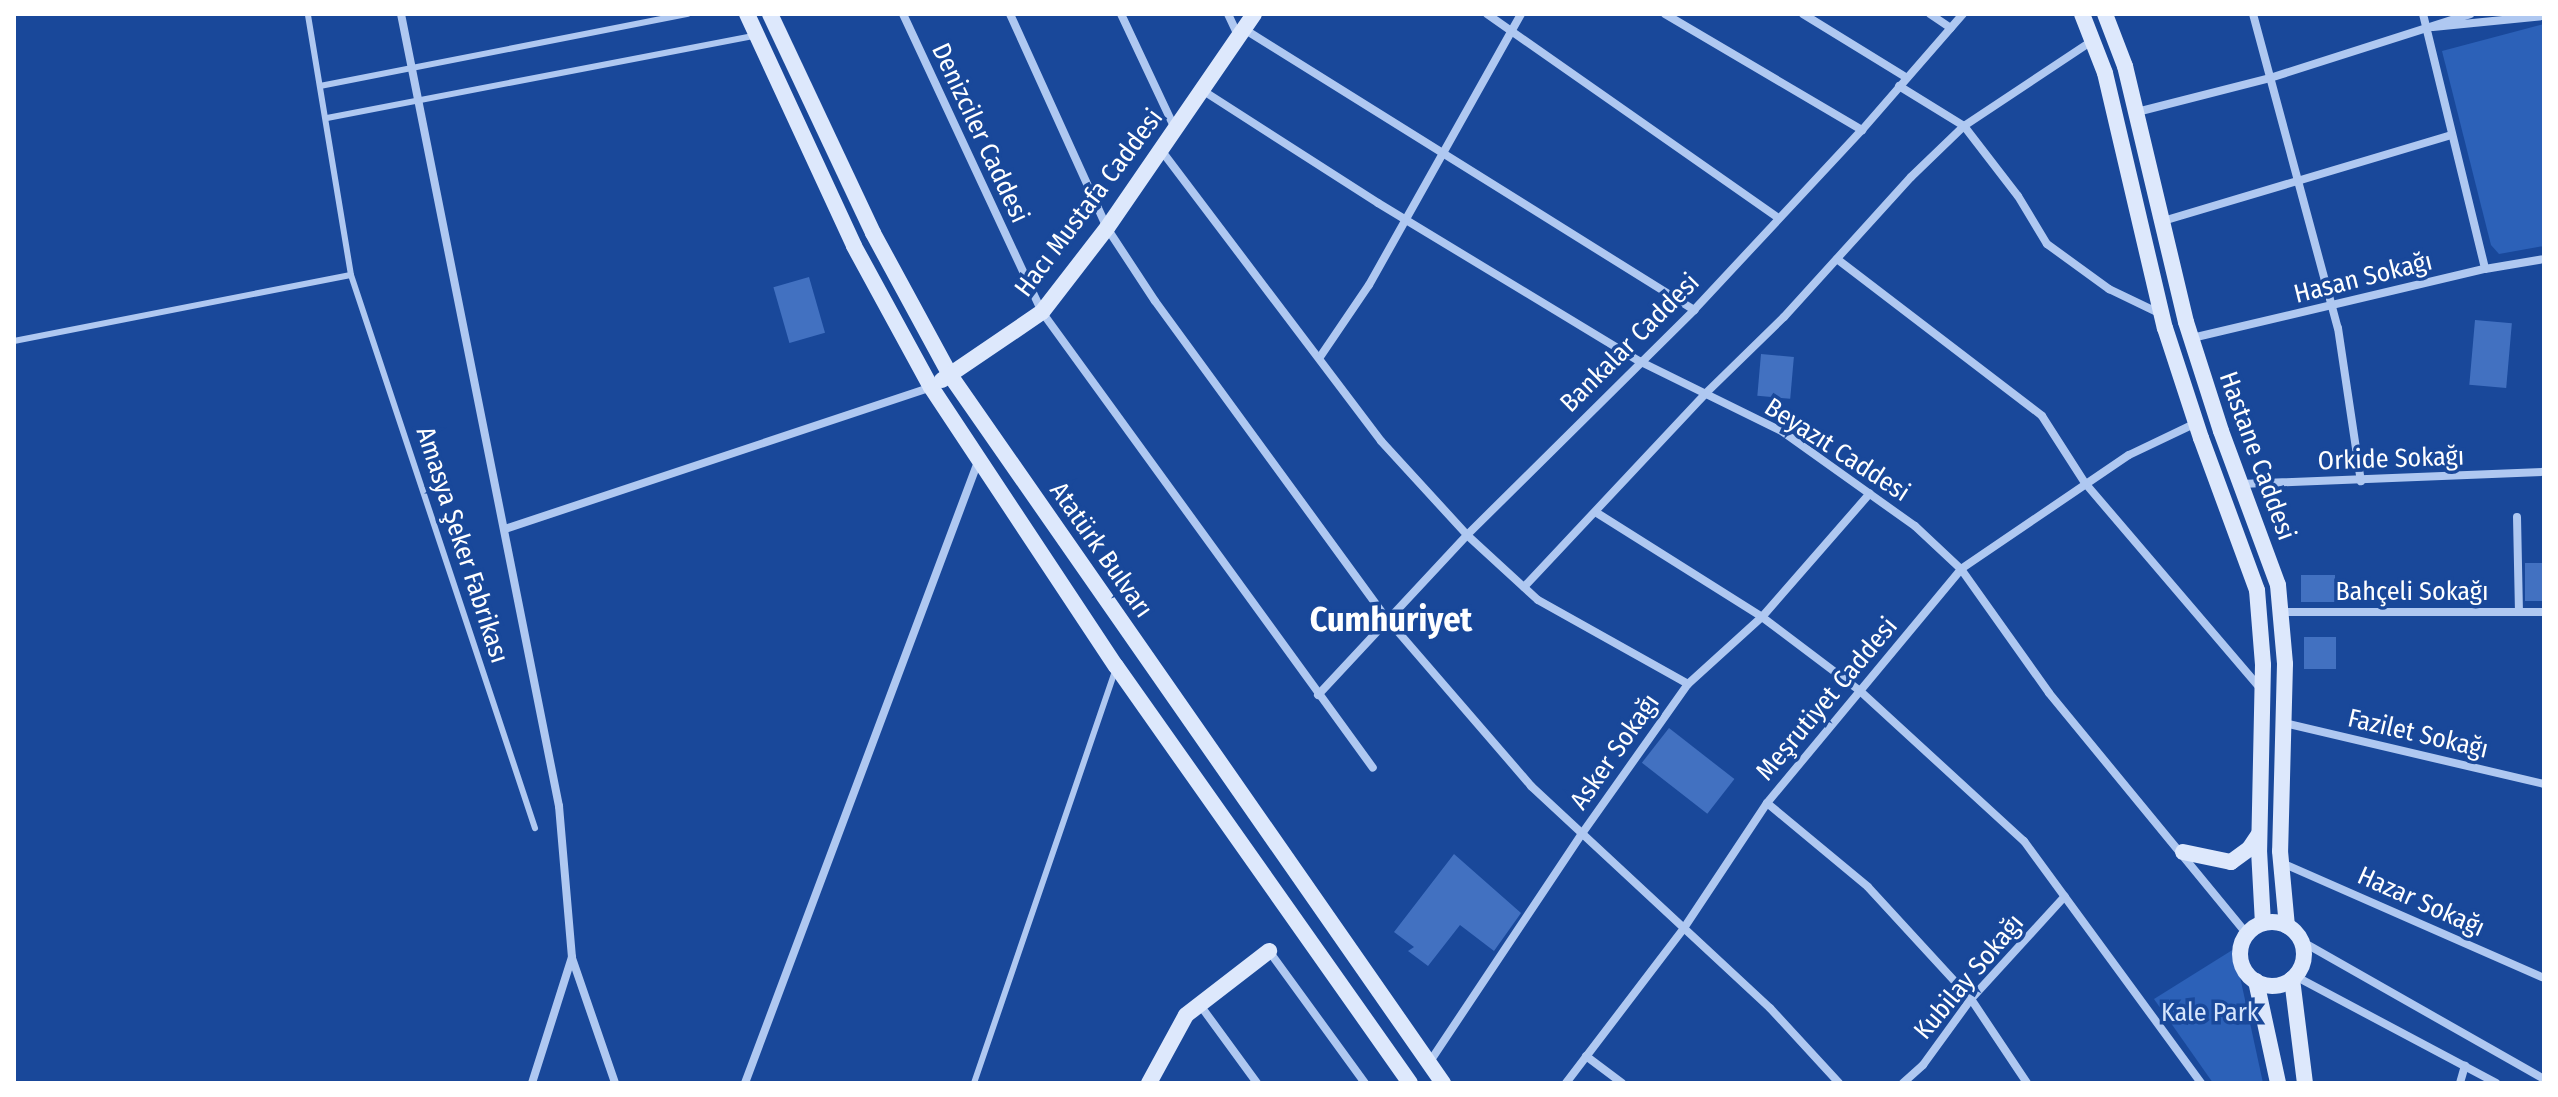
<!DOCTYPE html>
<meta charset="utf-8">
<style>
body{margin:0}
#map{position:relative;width:2558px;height:1097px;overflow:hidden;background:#19489a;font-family:"Fira Sans Condensed",sans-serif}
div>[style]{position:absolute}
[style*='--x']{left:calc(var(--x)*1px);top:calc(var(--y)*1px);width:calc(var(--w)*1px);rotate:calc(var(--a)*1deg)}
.green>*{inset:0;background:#2c61b8}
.building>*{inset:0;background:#4271c1;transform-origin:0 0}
.lane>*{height:6px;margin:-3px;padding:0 3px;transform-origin:3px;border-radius:3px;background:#afc8f1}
.street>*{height:8px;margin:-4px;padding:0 4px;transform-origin:4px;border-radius:4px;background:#afc8f1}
.secondary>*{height:16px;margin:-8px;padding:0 8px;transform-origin:8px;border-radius:8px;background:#dde8fc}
.secondary>.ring{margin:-8px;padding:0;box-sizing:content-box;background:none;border:16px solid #dde8fc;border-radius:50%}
span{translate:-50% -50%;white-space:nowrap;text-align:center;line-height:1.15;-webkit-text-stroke:7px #19489a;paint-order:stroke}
.street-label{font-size:26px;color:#fff}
.park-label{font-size:26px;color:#d6e5fc}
.district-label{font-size:34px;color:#fff;font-weight:700}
.frame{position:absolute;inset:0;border:16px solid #fff;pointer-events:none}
</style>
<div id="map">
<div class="green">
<div style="clip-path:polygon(2544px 24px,2544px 246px,2499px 254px,2491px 245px,2442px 51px)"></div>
<div style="clip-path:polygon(2234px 949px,2263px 1083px,2213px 1083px,2154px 999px)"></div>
</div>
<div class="building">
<div style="left:809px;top:277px;width:58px;height:37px;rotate:74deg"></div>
<div style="left:2475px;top:320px;width:37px;height:65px;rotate:5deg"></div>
<div style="left:1761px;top:354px;width:33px;height:42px;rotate:5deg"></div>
<div style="left:2525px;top:563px;width:19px;height:38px"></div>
<div style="left:2301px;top:575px;width:34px;height:27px"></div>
<div style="left:2336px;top:637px;width:32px;height:32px;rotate:90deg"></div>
<div style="left:1669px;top:728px;width:83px;height:44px;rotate:38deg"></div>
<div style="clip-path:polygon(1454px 854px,1521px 913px,1494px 951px,1460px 925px,1428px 966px,1408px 951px,1414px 947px,1394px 932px)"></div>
</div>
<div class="lane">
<div style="--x:320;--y:86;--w:375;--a:-11.1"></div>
<div style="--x:327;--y:118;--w:434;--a:-10.9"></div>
<div style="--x:351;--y:275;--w:583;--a:71.6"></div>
<div style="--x:14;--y:341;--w:343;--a:-11.1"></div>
<div style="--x:351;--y:275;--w:265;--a:-99.4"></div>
<div style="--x:974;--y:1083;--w:436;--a:-71.1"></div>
</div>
<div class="street">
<div style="--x:401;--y:14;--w:808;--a:78.72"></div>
<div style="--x:559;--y:806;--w:152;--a:85.1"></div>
<div style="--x:572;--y:957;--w:132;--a:107.6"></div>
<div style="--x:903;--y:14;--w:329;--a:65"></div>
<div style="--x:1042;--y:312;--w:563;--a:54.02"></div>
<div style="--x:1010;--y:14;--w:235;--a:65.6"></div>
<div style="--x:1107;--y:228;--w:87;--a:56.7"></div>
<div style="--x:1155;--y:301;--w:394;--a:53.9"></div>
<div style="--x:1387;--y:619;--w:221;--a:49.2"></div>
<div style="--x:1531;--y:786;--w:326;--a:42.9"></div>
<div style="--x:1770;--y:1008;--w:102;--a:47.4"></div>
<div style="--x:1121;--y:14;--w:127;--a:64.8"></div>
<div style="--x:1228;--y:14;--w:23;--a:65"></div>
<div style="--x:1487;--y:14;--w:354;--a:35"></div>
<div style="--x:1665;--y:14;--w:229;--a:30.5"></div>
<div style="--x:1803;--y:14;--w:122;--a:31.6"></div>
<div style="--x:1930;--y:14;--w:25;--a:34"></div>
<div style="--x:2253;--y:14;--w:325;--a:74.9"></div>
<div style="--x:2338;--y:328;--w:155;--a:81.5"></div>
<div style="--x:2423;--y:14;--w:262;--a:76.3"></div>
<div style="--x:2433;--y:27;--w:112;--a:-5.7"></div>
<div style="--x:1244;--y:29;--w:531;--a:31.98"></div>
<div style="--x:1899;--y:86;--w:76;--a:31.6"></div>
<div style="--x:1964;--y:126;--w:88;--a:52.4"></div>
<div style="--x:2018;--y:196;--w:56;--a:58.9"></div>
<div style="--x:2047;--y:244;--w:77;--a:36"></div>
<div style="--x:2109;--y:289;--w:58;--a:25.7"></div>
<div style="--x:1202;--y:90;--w:209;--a:32.7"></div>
<div style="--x:1378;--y:203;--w:305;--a:31.2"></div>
<div style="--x:1639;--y:361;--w:161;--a:26.2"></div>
<div style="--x:1783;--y:432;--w:162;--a:35.5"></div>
<div style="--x:1915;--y:526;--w:63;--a:43.1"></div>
<div style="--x:1961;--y:569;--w:152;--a:54.6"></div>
<div style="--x:2049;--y:693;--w:312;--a:50.6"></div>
<div style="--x:2137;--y:112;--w:137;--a:-14.3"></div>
<div style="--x:2270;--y:78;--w:210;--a:-17.7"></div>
<div style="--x:1161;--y:150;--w:365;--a:52.9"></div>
<div style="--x:1381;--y:441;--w:127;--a:47.5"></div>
<div style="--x:1467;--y:535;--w:96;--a:42.5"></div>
<div style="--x:1538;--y:600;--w:172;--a:29.2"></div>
<div style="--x:2163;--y:221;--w:301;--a:-16.6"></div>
<div style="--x:1837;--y:259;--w:258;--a:37.4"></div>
<div style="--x:2042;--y:416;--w:80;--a:57.3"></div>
<div style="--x:2085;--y:483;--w:272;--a:49.5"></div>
<div style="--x:2192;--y:338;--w:301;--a:-13.3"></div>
<div style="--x:2485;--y:269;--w:60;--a:-9.6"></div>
<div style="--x:1320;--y:357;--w:87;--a:-55.8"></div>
<div style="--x:1369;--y:285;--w:311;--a:-60.7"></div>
<div style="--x:2241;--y:484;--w:303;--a:-2.3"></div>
<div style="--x:1597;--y:513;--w:195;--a:32.2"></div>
<div style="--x:1762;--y:617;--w:121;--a:37"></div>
<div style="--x:1859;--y:690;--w:224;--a:42.5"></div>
<div style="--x:2024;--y:841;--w:300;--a:53.8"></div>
<div style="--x:2517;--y:517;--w:95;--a:88.8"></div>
<div style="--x:505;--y:529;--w:449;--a:-18.4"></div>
<div style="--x:1524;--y:587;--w:265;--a:-46.8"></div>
<div style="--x:1705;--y:394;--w:110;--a:-44.3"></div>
<div style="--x:1784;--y:317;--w:189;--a:-47.8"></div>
<div style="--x:1911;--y:177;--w:74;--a:-43.9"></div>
<div style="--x:1964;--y:126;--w:154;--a:-33.6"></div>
<div style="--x:2281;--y:612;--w:263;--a:0"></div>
<div style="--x:1318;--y:695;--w:219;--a:-47"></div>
<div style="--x:1467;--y:535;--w:320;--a:-44.7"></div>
<div style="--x:1694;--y:310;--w:246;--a:-47"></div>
<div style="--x:1862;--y:130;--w:154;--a:-49"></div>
<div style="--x:2284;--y:723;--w:267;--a:13.2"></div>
<div style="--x:1767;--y:803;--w:131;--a:39.7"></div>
<div style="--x:1868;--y:887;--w:152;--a:47.4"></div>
<div style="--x:1971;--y:999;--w:101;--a:56.3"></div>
<div style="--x:2282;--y:863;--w:286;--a:23.7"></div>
<div style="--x:2301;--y:941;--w:279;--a:29.6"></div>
<div style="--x:1269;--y:951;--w:163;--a:54"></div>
<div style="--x:572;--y:958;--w:132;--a:71"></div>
<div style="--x:2295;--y:976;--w:228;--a:28"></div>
<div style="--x:1200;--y:1005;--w:97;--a:53.8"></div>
<div style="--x:1586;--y:1056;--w:45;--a:36.9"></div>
<div style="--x:1429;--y:1063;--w:274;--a:-56.3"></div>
<div style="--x:1581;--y:835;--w:185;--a:-54.7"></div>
<div style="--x:1688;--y:684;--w:100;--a:-42.2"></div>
<div style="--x:1762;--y:617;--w:164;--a:-48.9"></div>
<div style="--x:745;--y:1083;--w:666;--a:-69.44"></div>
<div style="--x:1566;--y:1083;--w:195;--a:-52.7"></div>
<div style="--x:1684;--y:928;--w:150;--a:-56.4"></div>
<div style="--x:1767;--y:803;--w:304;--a:-50.3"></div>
<div style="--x:1961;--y:569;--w:203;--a:-34.2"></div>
<div style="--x:2129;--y:455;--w:74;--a:-25.5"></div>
<div style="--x:1903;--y:1083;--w:27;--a:-42"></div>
<div style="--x:1923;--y:1065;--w:82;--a:-54"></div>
<div style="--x:1971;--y:999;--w:139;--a:-47.6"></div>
<div style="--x:2460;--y:1083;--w:18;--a:-74"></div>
</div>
<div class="secondary">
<div style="--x:747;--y:14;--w:255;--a:65.2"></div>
<div style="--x:854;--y:246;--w:161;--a:61.4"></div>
<div style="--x:931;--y:387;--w:335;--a:56.5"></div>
<div style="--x:1116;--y:666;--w:510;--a:54.81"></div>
<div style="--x:770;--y:14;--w:242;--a:64.8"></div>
<div style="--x:873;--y:233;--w:162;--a:61.5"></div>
<div style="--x:950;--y:375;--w:863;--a:55.15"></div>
<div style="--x:2082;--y:14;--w:63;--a:68.7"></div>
<div style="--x:2105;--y:73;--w:262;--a:76.8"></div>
<div style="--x:2165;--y:328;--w:116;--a:71.9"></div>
<div style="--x:2201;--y:438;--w:162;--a:69.8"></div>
<div style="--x:2257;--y:590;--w:75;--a:85.4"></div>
<div style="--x:2263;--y:665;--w:185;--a:91.2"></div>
<div style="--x:2259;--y:850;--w:73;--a:86.9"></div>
<div style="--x:2105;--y:14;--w:56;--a:69"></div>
<div style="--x:2125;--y:66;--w:263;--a:76.6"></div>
<div style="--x:2186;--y:322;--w:114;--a:72.2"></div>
<div style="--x:2221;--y:431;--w:164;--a:69.7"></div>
<div style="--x:2278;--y:585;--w:79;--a:84.9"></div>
<div style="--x:2285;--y:664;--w:187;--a:91.5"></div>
<div style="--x:2280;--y:851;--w:75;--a:84.7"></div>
<div style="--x:942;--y:380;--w:121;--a:-34.2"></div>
<div style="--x:1042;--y:312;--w:106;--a:-52.3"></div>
<div style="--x:1107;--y:228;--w:260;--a:-55.5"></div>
<div style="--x:2183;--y:852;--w:49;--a:11.8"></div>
<div style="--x:2231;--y:862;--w:22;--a:-36"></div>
<div style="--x:2249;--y:849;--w:18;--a:-56"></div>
<div class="ring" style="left:2240px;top:922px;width:48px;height:48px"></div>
<div style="--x:2292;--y:979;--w:105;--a:82.9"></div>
<div style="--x:2256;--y:981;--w:104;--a:77.8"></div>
<div style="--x:1149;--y:1083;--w:77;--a:-61.4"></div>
<div style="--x:1186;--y:1015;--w:105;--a:-37.6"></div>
</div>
<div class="street-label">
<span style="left:980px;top:133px;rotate:65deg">Denizciler Caddesi</span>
<span style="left:1089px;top:203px;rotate:-53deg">Hacı Mustafa Caddesi</span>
<span style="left:2363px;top:278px;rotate:-14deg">Hasan Sokağı</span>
<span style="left:1630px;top:343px;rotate:-45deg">Bankalar Caddesi</span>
<span style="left:1837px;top:450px;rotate:33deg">Beyazıt Caddesi</span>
<span style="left:2257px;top:456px;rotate:70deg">Hastane Caddesi</span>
<span style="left:2391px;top:459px;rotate:-2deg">Orkide Sokağı</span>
<span style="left:462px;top:545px;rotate:72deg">Amasya Şeker Fabrikası</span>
<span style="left:1101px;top:550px;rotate:55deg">Atatürk Bulvarı</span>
<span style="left:2412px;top:592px">Bahçeli Sokağı</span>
<span style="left:1827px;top:699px;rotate:-50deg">Meşrutiyet Caddesi</span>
<span style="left:2418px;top:734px;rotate:13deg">Fazilet Sokağı</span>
<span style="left:1615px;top:752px;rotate:-55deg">Asker Sokağı</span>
<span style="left:2421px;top:902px;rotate:24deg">Hazar Sokağı</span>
<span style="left:1969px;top:977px;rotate:-50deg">Kubilay Sokağı</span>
</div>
<div class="park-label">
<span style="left:2210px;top:1013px">Kale Park</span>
</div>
<div class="district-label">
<span style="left:1391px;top:620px">Cumhuriyet</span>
</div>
<div class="frame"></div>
</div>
